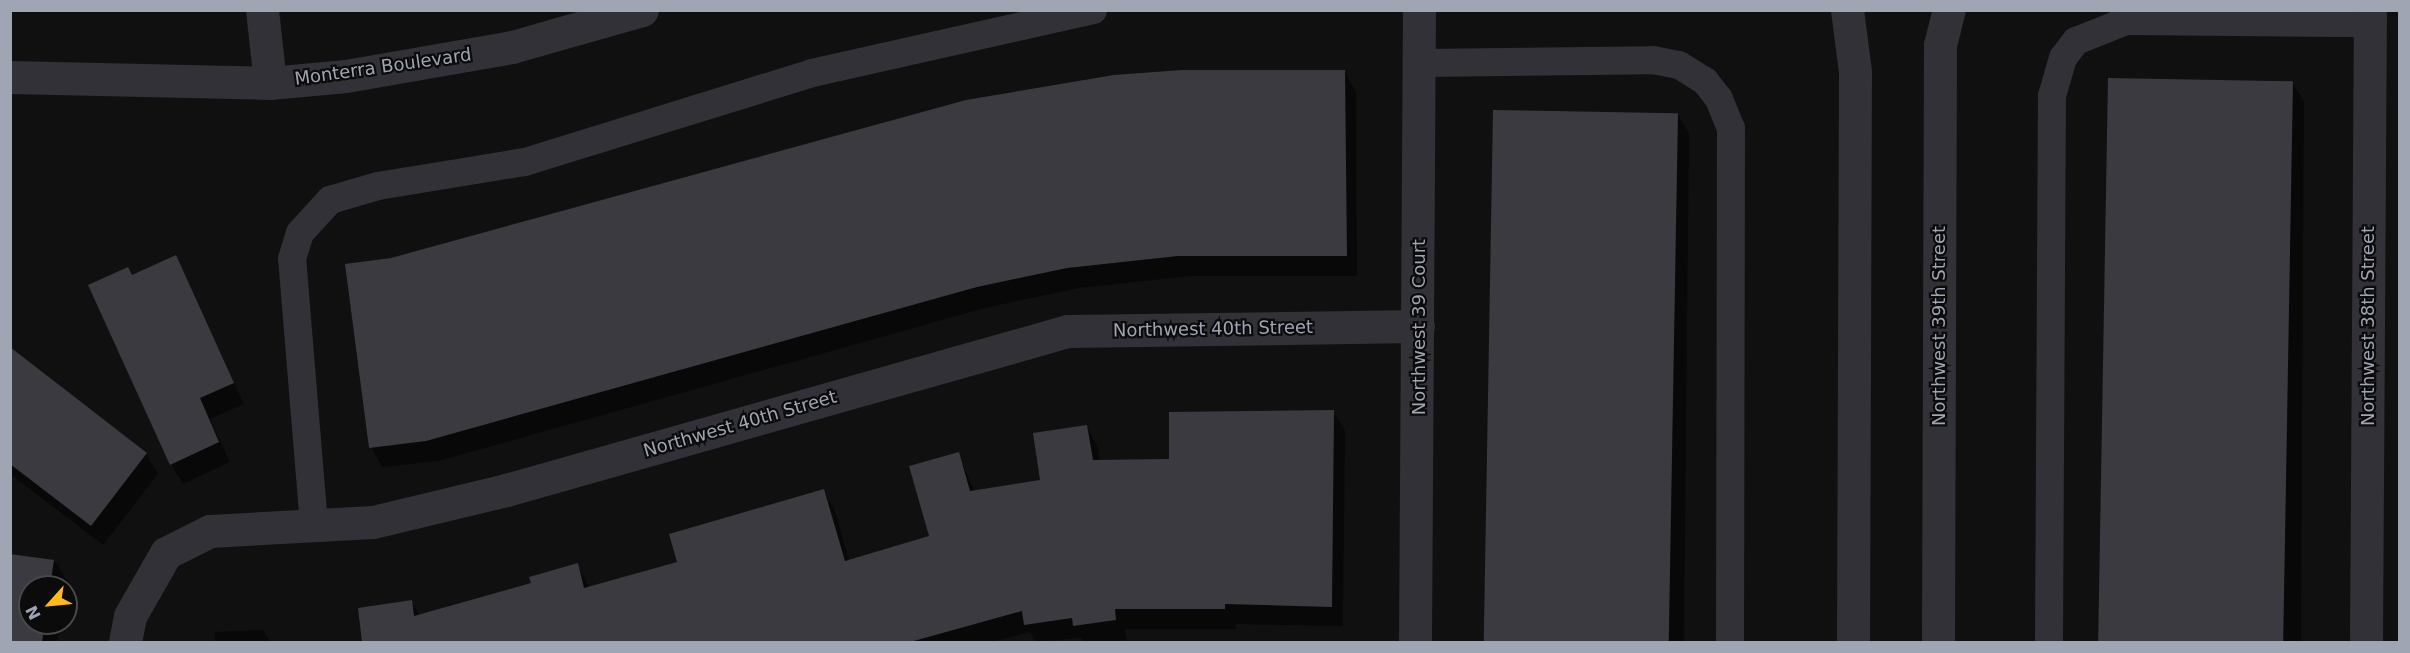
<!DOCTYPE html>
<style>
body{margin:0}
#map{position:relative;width:2410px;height:653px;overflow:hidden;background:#101011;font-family:"DejaVu Sans",sans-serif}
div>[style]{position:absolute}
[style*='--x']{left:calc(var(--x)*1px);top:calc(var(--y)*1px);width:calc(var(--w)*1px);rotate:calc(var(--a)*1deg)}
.shadow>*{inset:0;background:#0007}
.building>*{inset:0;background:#3a3a40;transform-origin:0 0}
.service>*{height:28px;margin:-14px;padding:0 14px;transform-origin:14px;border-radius:14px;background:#313137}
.minor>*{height:33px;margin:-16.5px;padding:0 16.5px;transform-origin:16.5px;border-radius:16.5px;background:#313137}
span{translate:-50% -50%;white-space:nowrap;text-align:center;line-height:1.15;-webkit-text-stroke:4.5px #0b0b0c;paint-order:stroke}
.street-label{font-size:18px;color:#a0a5b4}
.frame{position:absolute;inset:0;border:12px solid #a0a5b4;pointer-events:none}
.north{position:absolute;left:18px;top:575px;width:60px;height:60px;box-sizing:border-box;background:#0b0b0c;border:2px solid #47494f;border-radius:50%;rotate:243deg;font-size:16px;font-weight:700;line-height:24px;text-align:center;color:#a0a5b4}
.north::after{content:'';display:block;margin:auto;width:21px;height:27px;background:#ffba1a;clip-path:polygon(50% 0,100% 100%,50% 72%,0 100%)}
</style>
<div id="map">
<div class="shadow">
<div style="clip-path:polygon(1345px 72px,1356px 92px,1357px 276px,1191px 276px,1079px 288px,989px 307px,438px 461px,382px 467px,371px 447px,391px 260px,803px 145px,1001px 94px)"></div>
<div style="clip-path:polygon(2110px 80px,2292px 82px,2304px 102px,2301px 642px,2106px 642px)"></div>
<div style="clip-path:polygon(1495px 111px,1677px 113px,1689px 134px,1684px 642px,1490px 642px)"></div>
<div style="clip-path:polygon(175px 257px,244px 404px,210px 419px,230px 462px,183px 484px,171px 464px,132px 277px)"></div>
<div style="clip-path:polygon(10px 349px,146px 454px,158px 474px,103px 545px,10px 474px)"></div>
<div style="clip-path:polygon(1333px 411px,1345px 431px,1343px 626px,1236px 624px,1236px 629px,1125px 629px,1127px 640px,1111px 642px,1084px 642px,1081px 638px,1036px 642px,1030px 632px,992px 642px,365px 642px,360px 609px,411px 601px,420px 616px,532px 584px,577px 564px,590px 589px,678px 563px,824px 491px,835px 511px,849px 561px,931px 537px,958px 454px,975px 492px,1042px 482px,1087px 427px,1098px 447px,1100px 462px,1171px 461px)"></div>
<div style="clip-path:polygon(10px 556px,56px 562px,68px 583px,66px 593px,66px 587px,30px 587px,30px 623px,61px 623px,57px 642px,10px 642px)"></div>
<div style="clip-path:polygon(263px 630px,270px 642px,215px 642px,215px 632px)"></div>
</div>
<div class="building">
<div style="clip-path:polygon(1182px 70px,1345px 70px,1347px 256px,1178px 256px,1067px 268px,977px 287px,426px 441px,369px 448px,345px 264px,391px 258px,966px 100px,1114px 75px)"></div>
<div style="left:2108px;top:78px;width:185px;height:564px;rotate:1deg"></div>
<div style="left:1493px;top:110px;width:185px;height:532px;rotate:1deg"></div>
<div style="clip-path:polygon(176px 255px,234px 383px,200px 398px,219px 442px,170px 465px,88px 285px,128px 267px,132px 275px)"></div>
<div style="clip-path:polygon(10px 347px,147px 453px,91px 526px,10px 464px)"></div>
<div style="clip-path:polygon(1334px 410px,1332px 607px,1225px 604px,1225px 609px,1115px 609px,1116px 620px,1073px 626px,1072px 618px,1024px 625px,1022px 611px,910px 642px,362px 642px,358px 608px,412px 600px,414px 616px,531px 583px,529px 577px,578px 563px,584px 588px,677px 562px,669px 534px,824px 489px,845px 561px,929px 536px,909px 466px,959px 452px,970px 491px,1040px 480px,1033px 433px,1087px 425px,1093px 460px,1169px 459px,1169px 412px)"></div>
<div style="clip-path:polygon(10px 554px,54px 560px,50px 587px,30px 587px,30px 623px,45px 623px,42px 642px,10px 642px)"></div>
</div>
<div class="service">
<div style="--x:1420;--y:63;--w:233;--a:-0.7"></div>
<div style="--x:1653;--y:60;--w:26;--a:11"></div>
<div style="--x:1679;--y:65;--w:31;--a:32"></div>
<div style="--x:1705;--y:81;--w:23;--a:52"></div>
<div style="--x:1719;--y:99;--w:31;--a:68"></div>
<div style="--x:1731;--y:128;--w:514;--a:90.11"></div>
<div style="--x:314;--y:525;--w:267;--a:-94.7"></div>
<div style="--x:292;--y:259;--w:27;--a:-73"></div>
<div style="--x:300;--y:233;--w:45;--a:-47.7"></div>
<div style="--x:330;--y:200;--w:50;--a:-16.3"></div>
<div style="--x:378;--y:186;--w:149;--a:-9.3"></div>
<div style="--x:525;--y:162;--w:300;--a:-17.2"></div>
<div style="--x:812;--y:73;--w:288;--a:-12.6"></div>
<div style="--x:2049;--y:642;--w:546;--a:-89.69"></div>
<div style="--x:2052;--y:96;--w:40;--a:-74"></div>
<div style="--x:2063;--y:58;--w:21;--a:-53"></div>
<div style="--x:2076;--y:41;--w:54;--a:-21.8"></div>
<div style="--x:2126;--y:21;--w:244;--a:0.5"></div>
</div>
<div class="minor">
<div style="--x:262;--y:10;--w:73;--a:83.7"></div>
<div style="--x:1847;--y:10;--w:63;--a:82.6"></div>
<div style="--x:1855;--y:72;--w:570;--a:90.2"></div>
<div style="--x:10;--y:77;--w:260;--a:1.3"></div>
<div style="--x:270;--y:83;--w:76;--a:-5.3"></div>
<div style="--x:346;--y:76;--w:169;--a:-9.9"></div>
<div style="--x:512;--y:47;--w:135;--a:-15.9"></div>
<div style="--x:125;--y:642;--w:26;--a:-79"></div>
<div style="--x:130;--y:616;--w:73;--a:-60.3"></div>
<div style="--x:166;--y:553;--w:49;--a:-26.6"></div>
<div style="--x:210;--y:531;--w:163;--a:-3.2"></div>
<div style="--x:373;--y:522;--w:137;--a:-13.5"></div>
<div style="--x:506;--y:490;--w:584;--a:-15.8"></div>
<div style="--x:1068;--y:331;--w:350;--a:-0.8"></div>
<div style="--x:1415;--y:642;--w:632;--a:-89.64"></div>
<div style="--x:1938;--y:642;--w:597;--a:-89.81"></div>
<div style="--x:1940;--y:45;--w:36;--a:-76"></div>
<div style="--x:2366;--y:642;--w:632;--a:-89.64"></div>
</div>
<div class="street-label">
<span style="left:383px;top:67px;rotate:-8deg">Monterra Boulevard</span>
<span style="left:1939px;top:326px;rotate:-90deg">Northwest 39th Street</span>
<span style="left:2368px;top:326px;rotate:-90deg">Northwest 38th Street</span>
<span style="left:1419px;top:327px;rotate:-90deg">Northwest 39 Court</span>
<span style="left:1213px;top:329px;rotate:-1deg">Northwest 40th Street</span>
<span style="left:740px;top:424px;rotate:-16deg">Northwest 40th Street</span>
</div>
<div class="frame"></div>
<div class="north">N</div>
</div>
